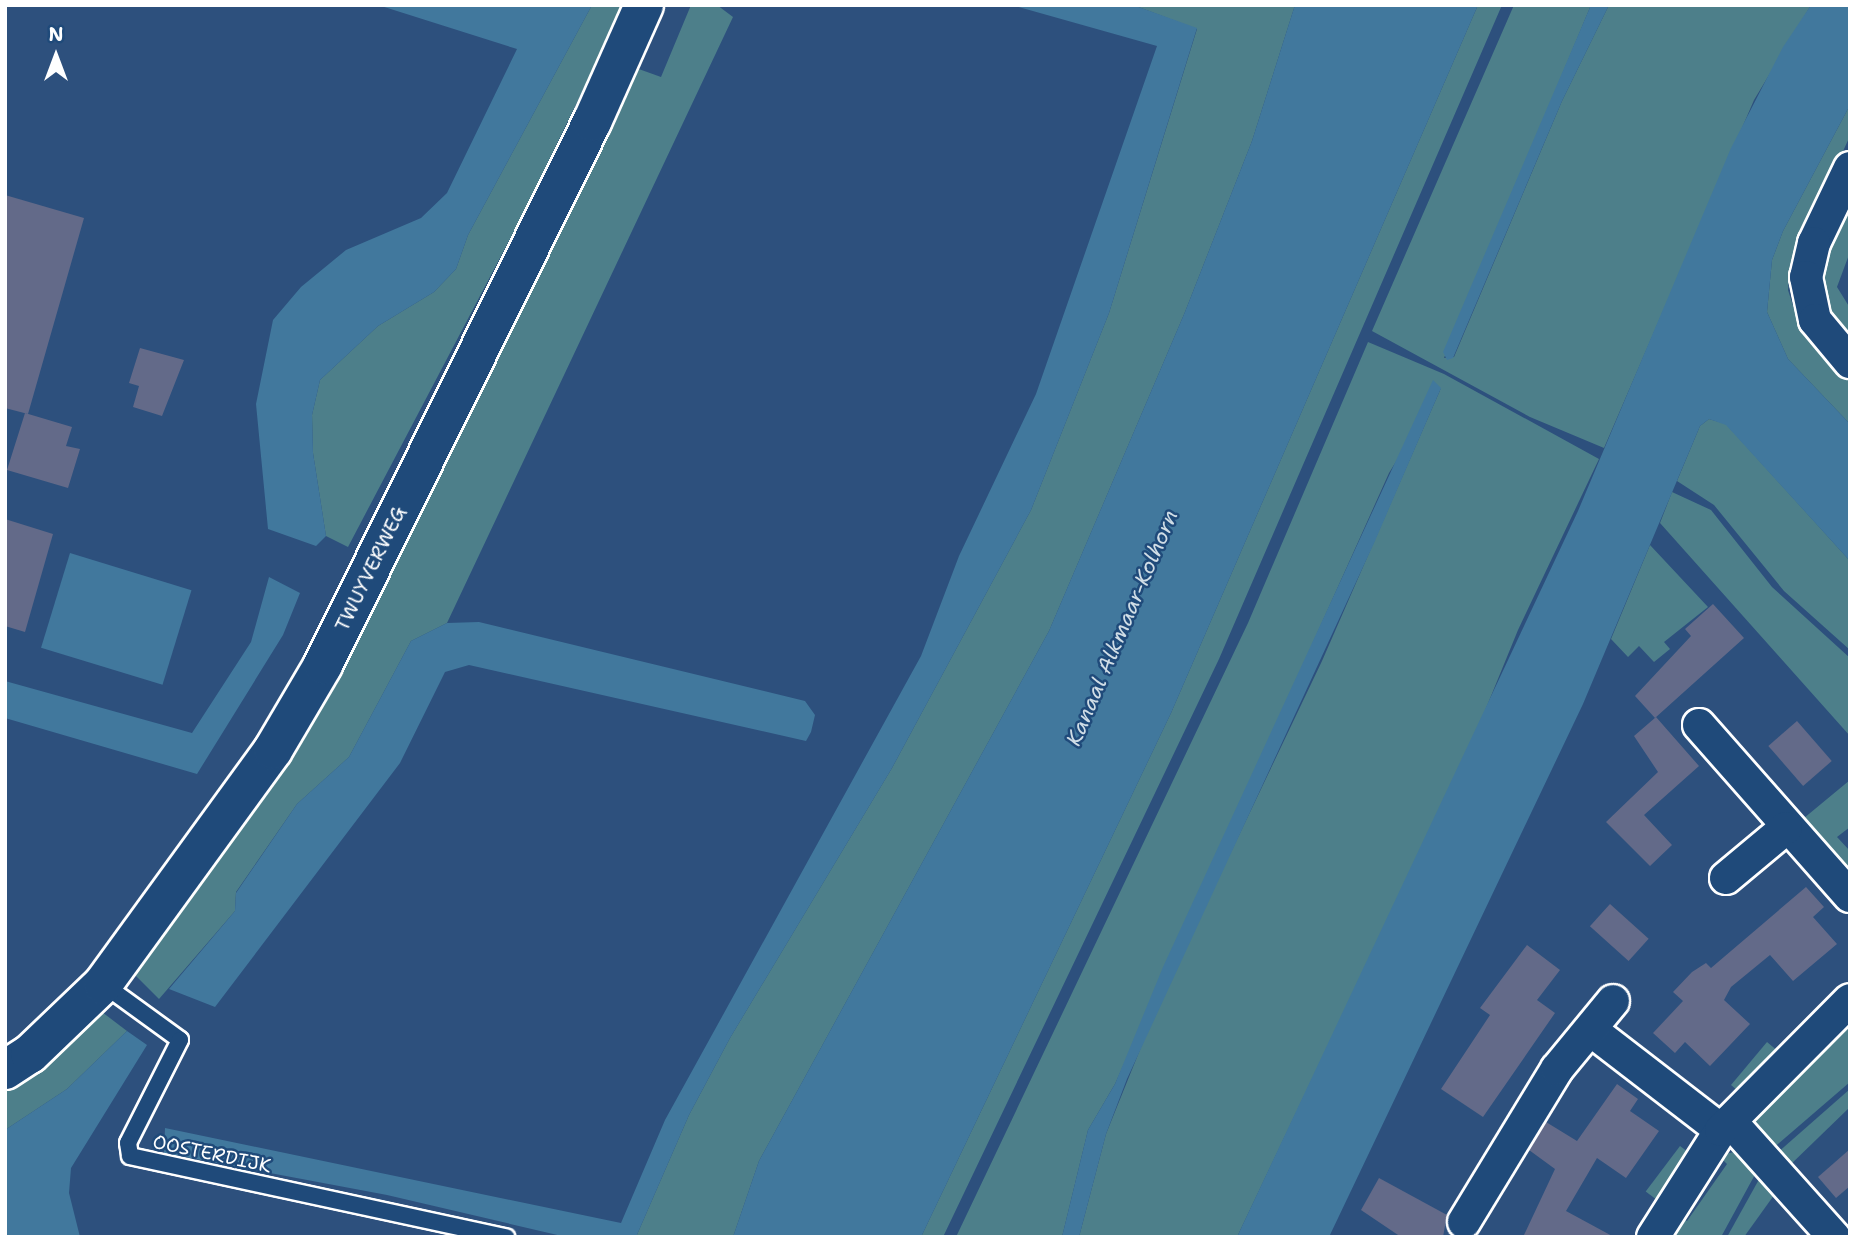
<!DOCTYPE html>
<style>
body{margin:0}
#map{position:relative;width:1855px;height:1242px;overflow:hidden;background:#2d507d;font-family:"Shantell Sans",sans-serif}
div>[style]{position:absolute}
[style*='--x']{left:calc(var(--x)*1px);top:calc(var(--y)*1px);width:calc(var(--w)*1px);rotate:calc(var(--a)*1deg)}
.green>*{inset:0;background:#4d7f8a;transform-origin:0 0}
.water>*{inset:0;background:#41789d;transform-origin:0 0}
.building>*{inset:0;background:#636a89;transform-origin:0 0}
.roads{filter:drop-shadow(2px 0 #fff) drop-shadow(-2px 0 #fff) drop-shadow(0 2px #fff) drop-shadow(0 -2px #fff)}
.service>*{height:16px;margin:-8px;padding:0 8px;transform-origin:8px;border-radius:8px;background:#1f4a7a}
.minor>*{height:32px;margin:-16px;padding:0 16px;transform-origin:16px;border-radius:16px;background:#1f4a7a}
.tertiary>*{height:38px;margin:-19px;padding:0 19px;transform-origin:19px;border-radius:19px;background:#1f4a7a}
span{translate:-50% -50%;white-space:nowrap;text-align:center;line-height:1.15;-webkit-text-stroke:5px #1f4a7a;paint-order:stroke}
.street-label{font-size:19px;color:#fff}
.water-label{font-size:21px;color:#d0dde6;font-style:italic}
.frame{position:absolute;inset:0;border:7px solid #fff;pointer-events:none}
.north{position:absolute;left:21px;top:21px;width:70px;height:70px;-webkit-text-stroke:5px #1f4a7a;paint-order:stroke;rotate:0deg;font-size:19px;font-weight:700;line-height:28px;text-align:center;color:#fff}
.north::after{content:'';display:block;margin:auto;width:24px;height:32px;background:#fff;clip-path:polygon(50% 0,100% 100%,50% 72%,0 100%)}
</style>
<div id="map">
<div class="green">
<div style="clip-path:polygon(592px 5px,624px 5px,522px 216px,348px 547px,326px 536px,313px 453px,312px 415px,320px 380px,378px 326px,434px 292px,456px 269px,468px 235px)"></div>
<div style="clip-path:polygon(691px 5px,717px 5px,733px 17px,447px 623px,411px 641px,349px 757px,297px 804px,236px 892px,235px 911px,159px 999px,132px 972px,334px 675px,400px 556px,636px 68px,661px 77px)"></div>
<div style="clip-path:polygon(1133px 5px,1295px 5px,1252px 141px,1185px 312px,1049px 631px,759px 1161px,733px 1237px,636px 1237px,689px 1115px,730px 1038px,892px 768px,1031px 510px,1109px 313px,1197px 29px)"></div>
<div style="clip-path:polygon(1478px 5px,1502px 5px,1219px 659px,943px 1237px,921px 1237px,1171px 713px)"></div>
<div style="clip-path:polygon(1514px 5px,1591px 5px,1444px 358px,1454px 357px,1562px 101px,1609px 5px,1811px 5px,1754px 100px,1604px 448px,1530px 417px,1372px 331px)"></div>
<div style="clip-path:polygon(1850px 105px,1850px 136px,1790px 266px,1788px 290px,1797px 318px,1850px 381px,1850px 424px,1788px 359px,1767px 312px,1772px 260px,1783px 231px)"></div>
<div style="clip-path:polygon(1850px 195px,1850px 252px,1837px 287px,1850px 308px,1850px 340px,1824px 311px,1816px 280px)"></div>
<div style="clip-path:polygon(1368px 342px,1444px 374px,1599px 459px,1518px 630px,1473px 740px,1237px 1237px,1079px 1237px,1106px 1134px,1158px 1005px,1322px 661px,1441px 388px,1389px 473px,1115px 1084px,1088px 1130px,1062px 1237px,956px 1237px,1248px 623px)"></div>
<div style="clip-path:polygon(1709px 419px,1726px 424px,1850px 561px,1850px 650px,1784px 591px,1714px 505px,1677px 481px,1700px 426px)"></div>
<div style="clip-path:polygon(1672px 492px,1711px 510px,1772px 587px,1850px 658px,1850px 736px,1660px 523px)"></div>
<div style="clip-path:polygon(1650px 545px,1708px 607px,1664px 642px,1670px 649px,1654px 662px,1639px 646px,1628px 657px,1611px 639px)"></div>
<div style="clip-path:polygon(1850px 780px,1850px 827px,1837px 837px,1850px 851px,1850px 880px,1798px 823px)"></div>
<div style="clip-path:polygon(98px 1009px,127px 1031px,67px 1089px,5px 1130px,5px 1087px)"></div>
<div style="clip-path:polygon(1850px 1019px,1850px 1082px,1771px 1150px,1753px 1118px)"></div>
<div style="left:1767px;top:1042px;width:16px;height:56px;rotate:40deg"></div>
<div style="clip-path:polygon(1850px 1089px,1850px 1107px,1787px 1168px,1775px 1155px)"></div>
<div style="left:1680px;top:1146px;width:15px;height:57px;rotate:37deg"></div>
<div style="clip-path:polygon(1739px 1151px,1758px 1169px,1721px 1237px,1669px 1237px,1680px 1217px,1687px 1221px,1727px 1164px,1721px 1158px,1725px 1154px)"></div>
<div style="clip-path:polygon(1762px 1174px,1777px 1191px,1744px 1237px,1727px 1237px)"></div>
</div>
<div class="water">
<div style="clip-path:polygon(378px 5px,592px 5px,468px 235px,456px 269px,434px 292px,378px 326px,320px 380px,312px 415px,313px 453px,326px 536px,316px 546px,268px 529px,256px 404px,273px 320px,301px 287px,346px 250px,421px 218px,447px 193px,517px 49px)"></div>
<div style="clip-path:polygon(1012px 5px,1133px 5px,1197px 28px,1109px 313px,1031px 510px,892px 768px,730px 1038px,689px 1115px,636px 1237px,566px 1237px,387px 1195px,164px 1153px,165px 1128px,621px 1223px,665px 1120px,921px 656px,959px 556px,1036px 394px,1157px 46px)"></div>
<div style="clip-path:polygon(1295px 5px,1478px 5px,1171px 713px,921px 1237px,733px 1237px,759px 1161px,1049px 631px,1185px 312px,1252px 141px)"></div>
<div style="clip-path:polygon(1591px 5px,1609px 5px,1562px 101px,1453px 358px,1447px 360px,1443px 352px)"></div>
<div style="clip-path:polygon(1811px 5px,1850px 5px,1850px 105px,1783px 231px,1772px 260px,1767px 312px,1788px 359px,1850px 424px,1850px 561px,1726px 425px,1709px 419px,1700px 426px,1583px 704px,1329px 1237px,1237px 1237px,1578px 511px,1731px 148px,1783px 47px)"></div>
<div style="clip-path:polygon(1433px 380px,1441px 388px,1375px 541px,1127px 1079px,1106px 1134px,1079px 1237px,1062px 1237px,1088px 1130px,1115px 1084px,1163px 967px)"></div>
<div style="left:70px;top:553px;width:127px;height:99px;rotate:17deg"></div>
<div style="clip-path:polygon(269px 577px,300px 593px,283px 635px,197px 774px,5px 718px,5px 681px,192px 733px,251px 642px)"></div>
<div style="clip-path:polygon(479px 622px,805px 701px,815px 715px,811px 732px,806px 741px,469px 665px,445px 672px,400px 763px,215px 1007px,169px 989px,235px 911px,236px 893px,297px 804px,349px 757px,411px 641px,447px 623px)"></div>
<div style="clip-path:polygon(127px 1031px,147px 1045px,71px 1168px,69px 1193px,80px 1237px,5px 1237px,5px 1130px,67px 1089px)"></div>
</div>
<div class="building">
<div style="clip-path:polygon(5px 195px,84px 218px,28px 414px,5px 408px)"></div>
<div style="clip-path:polygon(140px 348px,184px 360px,162px 416px,133px 407px,139px 386px,129px 383px)"></div>
<div style="clip-path:polygon(25px 413px,72px 427px,66px 446px,80px 449px,68px 488px,7px 470px)"></div>
<div style="clip-path:polygon(5px 519px,53px 534px,25px 632px,5px 626px)"></div>
<div style="clip-path:polygon(1713px 604px,1744px 638px,1655px 718px,1635px 696px,1691px 636px,1685px 629px)"></div>
<div style="clip-path:polygon(1656px 717px,1699px 766px,1644px 815px,1672px 845px,1650px 866px,1606px 822px,1658px 772px,1634px 736px)"></div>
<div style="left:1797px;top:721px;width:53px;height:38px;rotate:49deg"></div>
<div style="clip-path:polygon(1806px 887px,1824px 907px,1813px 917px,1837px 944px,1793px 981px,1770px 955px,1731px 987px,1724px 1000px,1750px 1024px,1710px 1066px,1685px 1042px,1675px 1053px,1653px 1033px,1683px 1001px,1673px 992px,1692px 972px,1706px 963px,1711px 968px)"></div>
<div style="left:1610px;top:904px;width:52px;height:30px;rotate:42deg"></div>
<div style="clip-path:polygon(1527px 945px,1560px 970px,1537px 1000px,1555px 1013px,1483px 1117px,1441px 1089px,1490px 1015px,1480px 1008px)"></div>
<div style="clip-path:polygon(1617px 1084px,1638px 1099px,1630px 1111px,1659px 1131px,1626px 1178px,1597px 1158px,1566px 1211px,1614px 1237px,1523px 1237px,1555px 1169px,1529px 1150px,1546px 1122px,1577px 1141px)"></div>
<div style="clip-path:polygon(1850px 1149px,1850px 1186px,1836px 1198px,1818px 1177px)"></div>
<div style="clip-path:polygon(1379px 1178px,1447px 1215px,1443px 1237px,1401px 1237px,1361px 1210px)"></div>
</div>
<div class="roads">
<div class="service">
<div style="--x:103;--y:984;--w:95;--a:36"></div>
<div style="--x:180;--y:1040;--w:115;--a:116.8"></div>
<div style="--x:128;--y:1143;--w:13;--a:81"></div>
<div style="--x:130;--y:1156;--w:385;--a:12.2"></div>
</div>
<div class="minor">
<div style="--x:1850;--y:168;--w:83;--a:115.6"></div>
<div style="--x:1814;--y:243;--w:35;--a:103"></div>
<div style="--x:1806;--y:277;--w:44;--a:78.2"></div>
<div style="--x:1815;--y:320;--w:55;--a:50.2"></div>
<div style="--x:1699;--y:725;--w:228;--a:48.6"></div>
<div style="--x:1726;--y:878;--w:78;--a:-39.8"></div>
<div style="--x:1591;--y:1030;--w:164;--a:37.6"></div>
<div style="--x:1730;--y:1121;--w:156;--a:48.1"></div>
<div style="--x:1464;--y:1222;--w:179;--a:-58.7"></div>
<div style="--x:1557;--y:1069;--w:88;--a:-50.5"></div>
<div style="--x:1653;--y:1237;--w:127;--a:-57.6"></div>
<div style="--x:1721;--y:1130;--w:183;--a:-45.2"></div>
</div>
<div class="tertiary">
<div style="--x:5;--y:1070;--w:30;--a:-33"></div>
<div style="--x:30;--y:1054;--w:101;--a:-43.8"></div>
<div style="--x:103;--y:984;--w:289;--a:-54"></div>
<div style="--x:273;--y:750;--w:99;--a:-59.5"></div>
<div style="--x:323;--y:665;--w:606;--a:-63.65"></div>
<div style="--x:592;--y:122;--w:128;--a:-66"></div>
</div>
</div>
<div class="street-label">
<span style="left:371px;top:569px;rotate:-64deg">TWUYVERWEG</span>
<span style="left:212px;top:1154px;rotate:12deg">OOSTERDIJK</span>
</div>
<div class="water-label">
<span style="left:1122px;top:628px;rotate:-67deg">Kanaal Alkmaar-Kolhorn</span>
</div>
<div class="frame"></div>
<div class="north">N</div>
</div>
